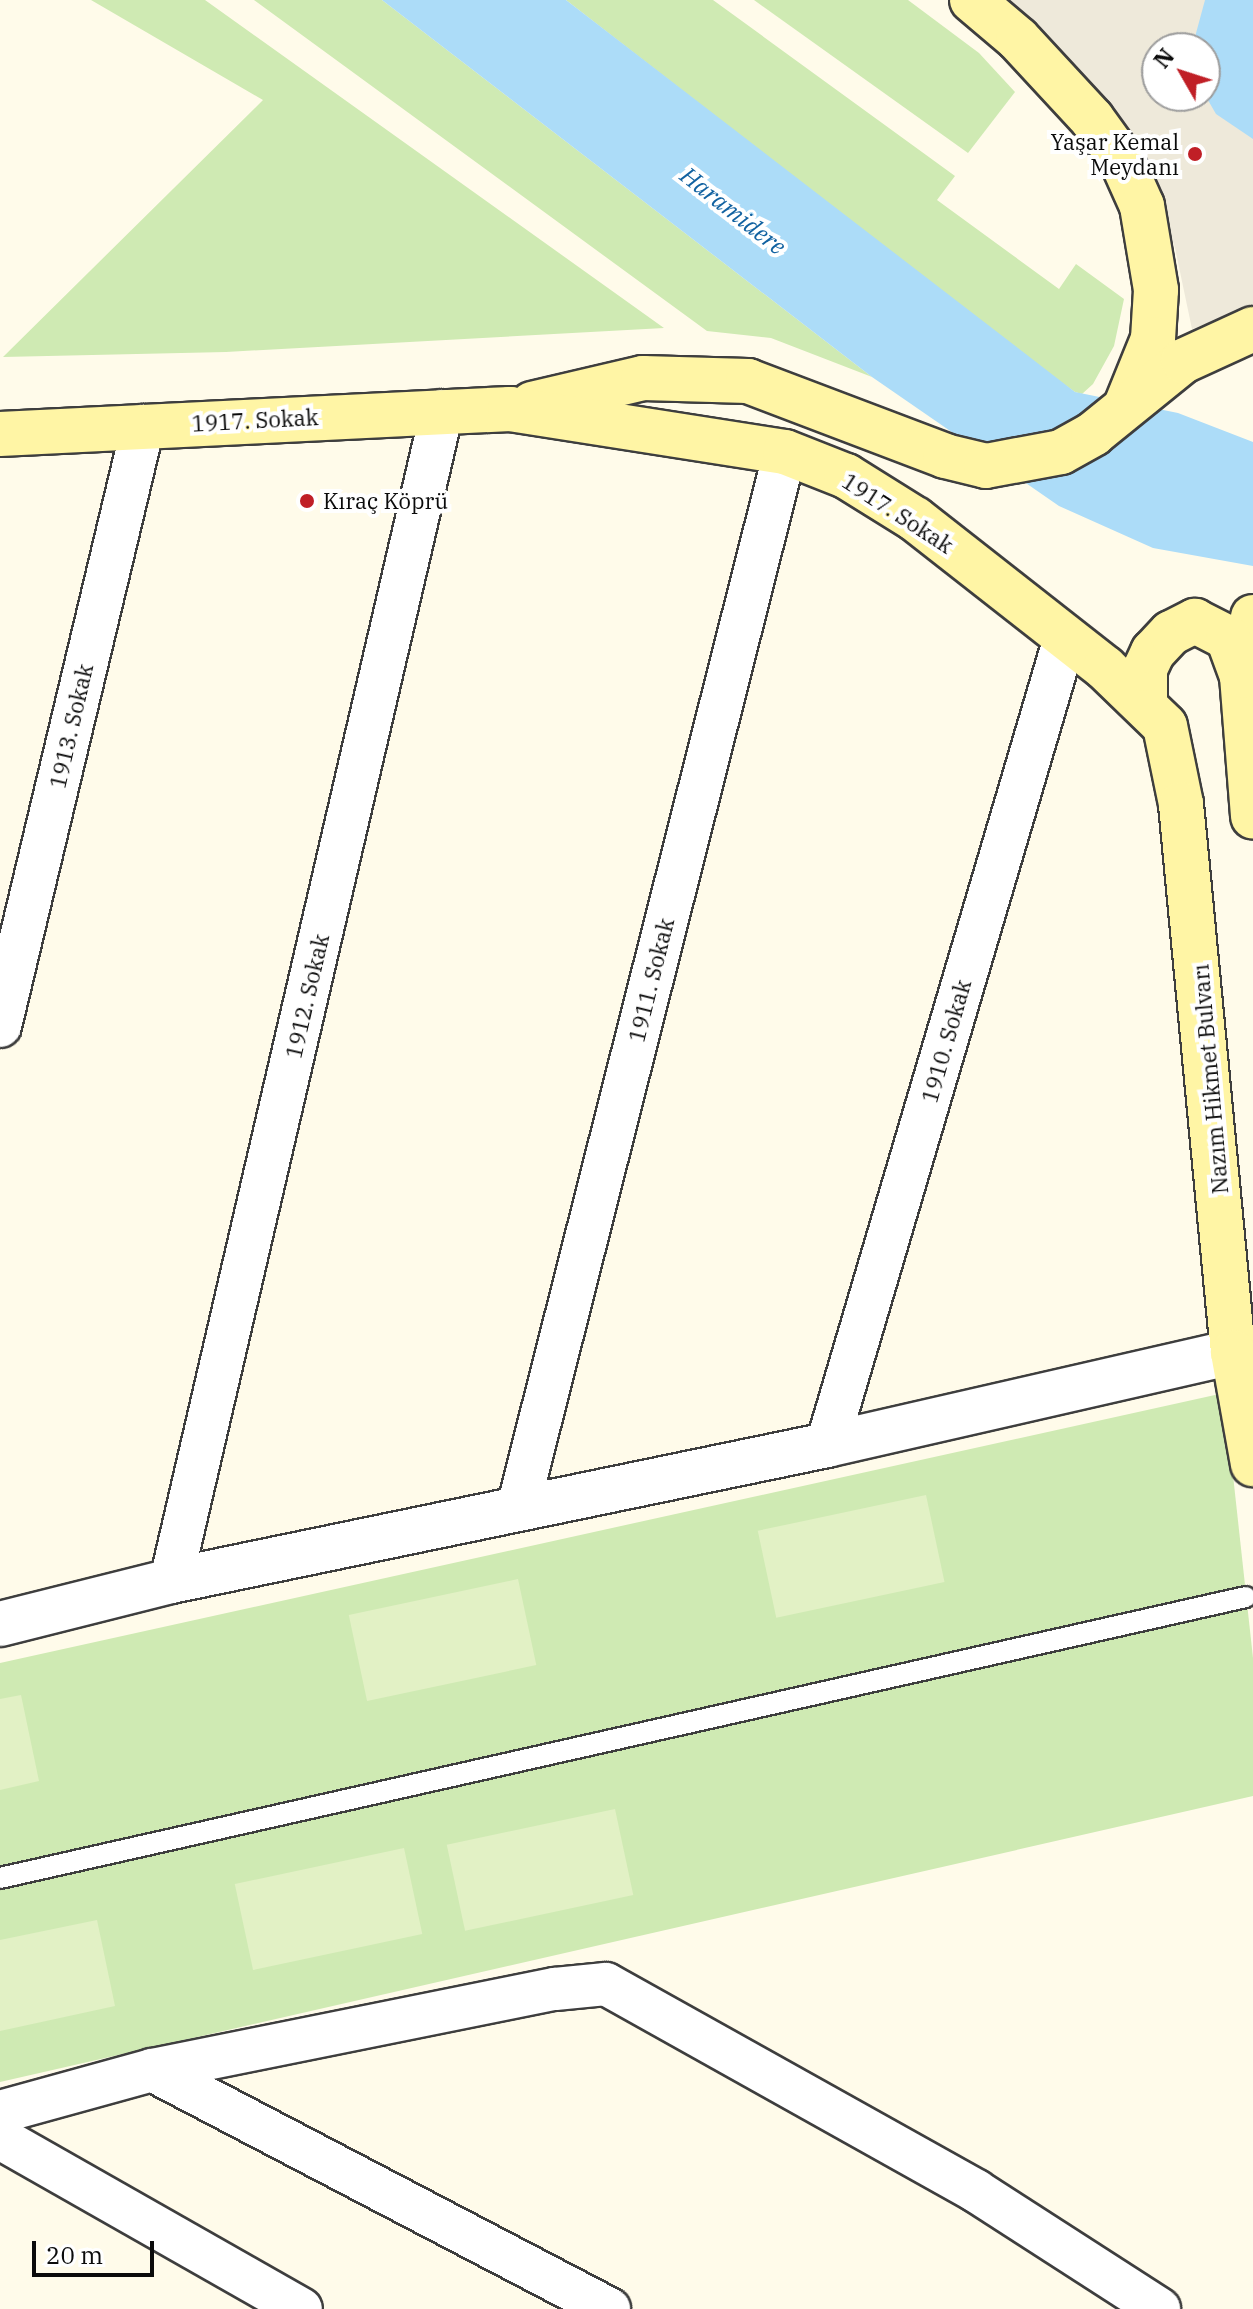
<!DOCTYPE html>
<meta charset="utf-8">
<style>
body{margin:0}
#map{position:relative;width:1253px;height:2309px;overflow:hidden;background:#fffbea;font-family:"IBM Plex Serif",serif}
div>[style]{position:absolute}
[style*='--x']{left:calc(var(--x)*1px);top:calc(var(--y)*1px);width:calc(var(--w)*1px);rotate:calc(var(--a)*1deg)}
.green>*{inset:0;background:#cfeab3}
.pitch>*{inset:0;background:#e2f1c5;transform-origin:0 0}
.plaza>*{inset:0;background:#eee9da}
.water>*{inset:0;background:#acdcf8}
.roads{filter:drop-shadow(2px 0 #3e3e3e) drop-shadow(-2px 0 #3e3e3e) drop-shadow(0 2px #3e3e3e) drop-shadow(0 -2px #3e3e3e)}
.service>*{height:20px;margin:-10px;padding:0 10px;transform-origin:10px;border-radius:10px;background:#fff}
.minor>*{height:42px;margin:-21px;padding:0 21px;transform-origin:21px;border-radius:21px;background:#fff}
.tertiary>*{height:44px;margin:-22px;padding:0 22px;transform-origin:22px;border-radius:22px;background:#fff}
.secondary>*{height:44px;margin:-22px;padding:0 22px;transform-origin:22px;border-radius:22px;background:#fff5a5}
.dots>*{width:22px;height:22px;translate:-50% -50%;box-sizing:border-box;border:4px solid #fff;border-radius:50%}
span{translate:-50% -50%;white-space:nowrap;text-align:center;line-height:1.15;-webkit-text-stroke:8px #fff;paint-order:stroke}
.poi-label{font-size:22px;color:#0b0b0b}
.right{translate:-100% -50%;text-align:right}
.left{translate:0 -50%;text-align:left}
.street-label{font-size:22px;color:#0b0b0b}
.water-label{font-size:24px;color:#1162a1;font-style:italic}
.north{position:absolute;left:1141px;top:32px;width:80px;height:80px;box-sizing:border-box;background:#fff;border:2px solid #9d9d9d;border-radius:50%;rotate:309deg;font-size:22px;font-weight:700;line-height:32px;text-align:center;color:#0b0b0b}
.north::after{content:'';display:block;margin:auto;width:28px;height:36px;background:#c01f26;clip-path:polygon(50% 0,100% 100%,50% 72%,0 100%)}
.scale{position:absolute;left:32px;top:2241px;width:122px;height:36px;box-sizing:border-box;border:4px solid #0b0b0b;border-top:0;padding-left:10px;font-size:24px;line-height:28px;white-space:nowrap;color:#0b0b0b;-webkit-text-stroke:6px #fff;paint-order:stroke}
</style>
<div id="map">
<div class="green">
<div style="clip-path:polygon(91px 0,205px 0,664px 328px,226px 352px,3px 357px,263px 100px)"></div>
<div style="clip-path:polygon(254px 0,382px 0,872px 377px,771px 338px,707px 331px)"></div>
<div style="clip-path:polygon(566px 0,713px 0,955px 176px,937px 200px,1059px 289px,1076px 264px,1124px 299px,1114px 346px,1093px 384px,1082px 394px,1075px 392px,1027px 358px)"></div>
<div style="clip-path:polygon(754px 0,908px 0,979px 53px,1015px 92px,968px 153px)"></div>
<div style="clip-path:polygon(1224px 1393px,1253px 1658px,1253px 1796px,0 2082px,0 1663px)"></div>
</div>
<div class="pitch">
<div style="left:926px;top:1495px;width:89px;height:172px;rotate:78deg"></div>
<div style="left:518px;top:1579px;width:88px;height:173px;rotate:78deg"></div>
<div style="clip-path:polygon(21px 1695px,39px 1781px,0 1790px,0 1699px)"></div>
<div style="left:615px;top:1809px;width:88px;height:172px;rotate:78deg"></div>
<div style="left:404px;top:1848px;width:88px;height:173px;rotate:78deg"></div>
<div style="clip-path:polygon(97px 1920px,115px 2006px,0 2031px,0 1940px)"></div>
</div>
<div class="plaza">
<div style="clip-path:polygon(evenodd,1003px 0,1253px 0,1253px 307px,1192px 329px,1175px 248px,1156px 189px,1118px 120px,1046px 35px,1003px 0,1157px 48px,1205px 48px,1205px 96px,1157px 96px,1157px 48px)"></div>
</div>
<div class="water">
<div style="clip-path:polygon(382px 0,566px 0,1075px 392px,1178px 413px,1253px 442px,1253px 566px,1153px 548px,1059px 506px,872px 377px)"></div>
<div style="clip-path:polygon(1205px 0,1253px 0,1253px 139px,1216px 114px,1205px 95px,1205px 48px,1192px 48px)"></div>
</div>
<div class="roads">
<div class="service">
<div style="--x:0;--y:1878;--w:1277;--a:-12.71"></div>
</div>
<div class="minor">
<div style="--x:0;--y:1026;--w:617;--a:-76.59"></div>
<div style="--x:827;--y:1445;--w:841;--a:-73.57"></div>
<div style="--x:518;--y:1508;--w:1089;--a:-75.81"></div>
<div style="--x:171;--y:1581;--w:1201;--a:-76.96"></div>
<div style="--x:152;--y:2070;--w:516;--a:27.61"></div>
<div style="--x:0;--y:2112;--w:158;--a:-15.4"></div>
<div style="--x:152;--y:2070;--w:411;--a:-11.4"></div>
<div style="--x:555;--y:1989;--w:51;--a:-5.6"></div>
<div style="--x:606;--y:1984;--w:424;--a:29.2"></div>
<div style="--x:976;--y:2191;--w:218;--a:32.8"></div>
<div style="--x:0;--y:2138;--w:346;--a:29.6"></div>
</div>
<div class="tertiary">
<div style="--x:0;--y:1624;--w:176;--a:-14.1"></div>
<div style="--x:171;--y:1581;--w:670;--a:-11.71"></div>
<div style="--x:827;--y:1445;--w:417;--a:-12.9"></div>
</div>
<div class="secondary">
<div style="--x:972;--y:0;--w:60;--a:40.3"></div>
<div style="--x:1018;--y:39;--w:109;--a:47.2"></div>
<div style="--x:1092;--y:119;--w:49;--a:54.1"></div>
<div style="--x:1121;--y:159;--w:51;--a:65.9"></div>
<div style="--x:1142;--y:206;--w:85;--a:80.5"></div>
<div style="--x:1156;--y:290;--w:49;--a:93.5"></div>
<div style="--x:1153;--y:339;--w:69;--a:112.1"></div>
<div style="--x:532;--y:404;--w:114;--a:-13.2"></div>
<div style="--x:643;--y:378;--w:105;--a:1.6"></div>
<div style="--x:748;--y:381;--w:211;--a:20.8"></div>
<div style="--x:945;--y:456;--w:42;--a:13.7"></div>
<div style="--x:986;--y:466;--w:76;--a:-10.6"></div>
<div style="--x:1061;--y:452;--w:37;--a:-29"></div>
<div style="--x:1093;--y:434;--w:116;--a:-39"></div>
<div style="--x:1183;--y:361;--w:77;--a:-24.6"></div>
<div style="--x:0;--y:434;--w:511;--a:-2.81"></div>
<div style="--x:510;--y:409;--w:278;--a:8.9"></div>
<div style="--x:785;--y:452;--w:66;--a:21.5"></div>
<div style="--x:846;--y:476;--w:81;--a:31.9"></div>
<div style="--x:915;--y:519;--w:241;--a:38.1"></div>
<div style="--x:1105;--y:668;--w:83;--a:44"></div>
<div style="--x:1165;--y:726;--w:80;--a:78.4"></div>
<div style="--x:1181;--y:804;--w:550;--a:84.58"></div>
<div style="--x:1233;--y:1352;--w:114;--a:79.9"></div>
<div style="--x:1253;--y:617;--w:60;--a:100.6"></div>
<div style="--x:1242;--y:676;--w:141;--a:85.5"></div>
<div style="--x:1145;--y:703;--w:34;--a:-90"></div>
<div style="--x:1145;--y:669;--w:19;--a:-65"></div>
<div style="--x:1153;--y:652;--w:26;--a:-47"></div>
<div style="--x:1171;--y:633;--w:27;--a:-27"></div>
<div style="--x:1195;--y:621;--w:37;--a:27"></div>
<div style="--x:1228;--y:638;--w:40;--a:69.8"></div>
</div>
</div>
<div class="dots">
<div style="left:1195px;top:154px;background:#c01f26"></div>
<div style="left:307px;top:501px;background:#c01f26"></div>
</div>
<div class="poi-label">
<span class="right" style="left:1179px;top:154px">Yaşar Kemal<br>Meydanı</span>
<span class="left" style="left:323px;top:501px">Kıraç Köprü</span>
</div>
<div class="street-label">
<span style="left:255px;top:420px;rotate:-3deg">1917. Sokak</span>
<span style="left:898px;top:513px;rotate:33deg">1917. Sokak</span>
<span style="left:71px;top:726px;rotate:-77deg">1913. Sokak</span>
<span style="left:651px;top:980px;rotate:-76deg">1911. Sokak</span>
<span style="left:307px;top:996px;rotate:-77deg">1912. Sokak</span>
<span style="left:946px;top:1041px;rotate:-74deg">1910. Sokak</span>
<span style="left:1210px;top:1079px;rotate:-95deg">Nazım Hikmet Bulvarı</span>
</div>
<div class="water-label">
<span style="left:733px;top:211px;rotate:38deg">Haramidere</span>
</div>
<div class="north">N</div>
<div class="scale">20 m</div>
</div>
